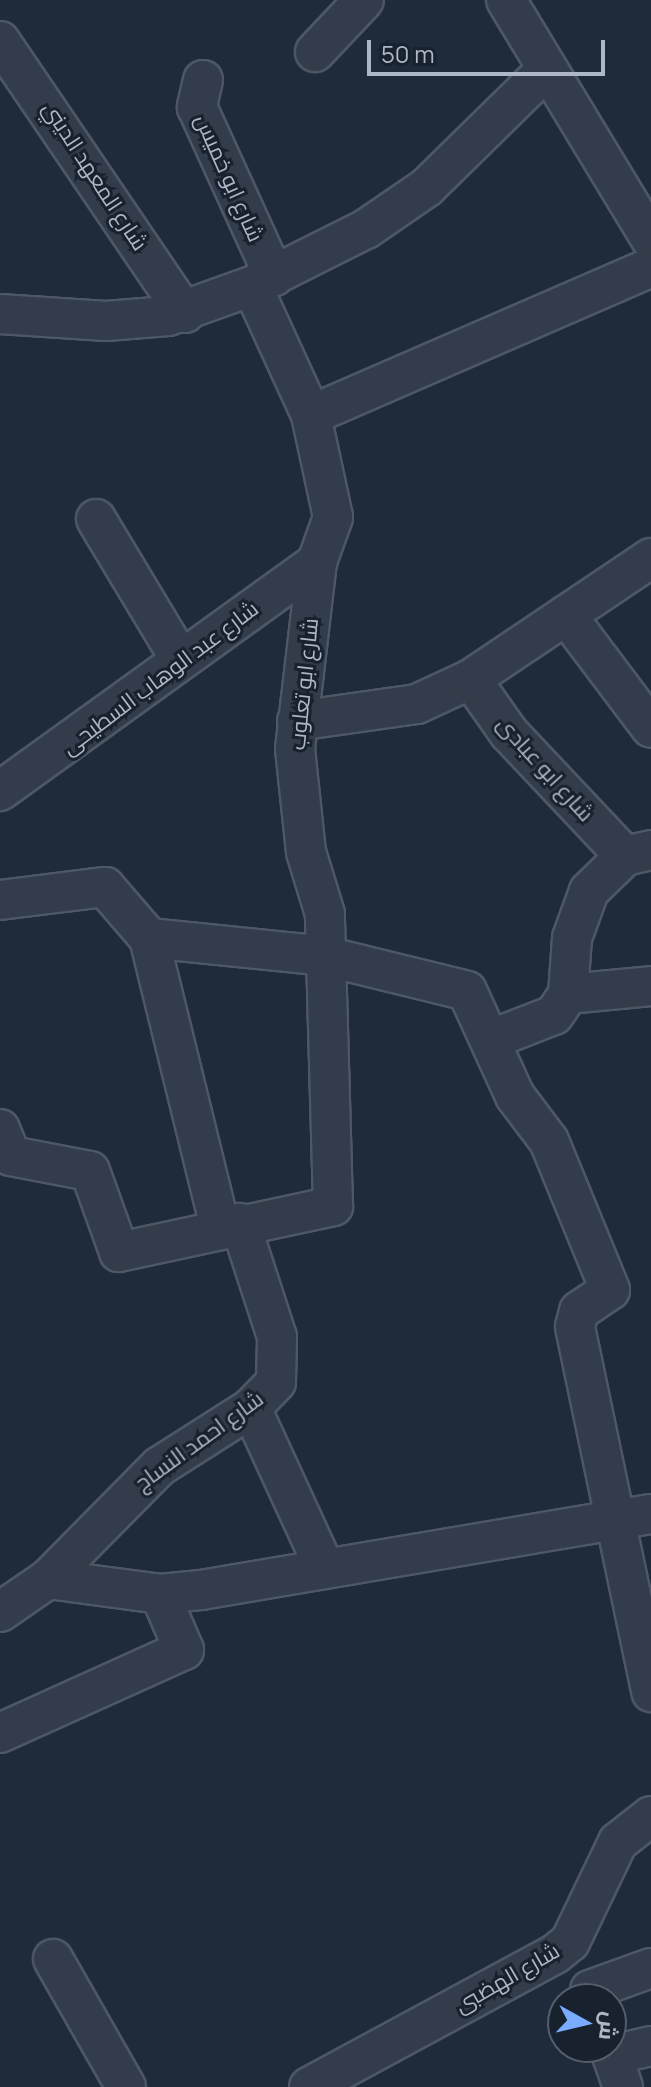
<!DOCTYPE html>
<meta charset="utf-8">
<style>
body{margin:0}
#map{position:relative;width:651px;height:2087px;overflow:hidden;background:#1f2a3a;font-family:Manrope,Cairo,sans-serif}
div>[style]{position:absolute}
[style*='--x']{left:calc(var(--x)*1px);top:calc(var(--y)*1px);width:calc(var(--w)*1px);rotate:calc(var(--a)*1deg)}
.roads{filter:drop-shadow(2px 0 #4d5765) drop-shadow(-2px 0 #4d5765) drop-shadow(0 2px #4d5765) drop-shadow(0 -2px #4d5765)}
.minor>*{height:38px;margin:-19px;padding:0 19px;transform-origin:19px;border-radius:19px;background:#323c4a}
span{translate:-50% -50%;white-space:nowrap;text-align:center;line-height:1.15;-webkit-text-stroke:6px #18212e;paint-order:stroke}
.street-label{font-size:22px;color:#adb7c7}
.north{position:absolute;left:547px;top:1983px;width:80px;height:80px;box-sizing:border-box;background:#18212e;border:2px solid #545d6b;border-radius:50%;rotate:98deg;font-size:22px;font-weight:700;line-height:32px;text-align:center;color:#adb7c7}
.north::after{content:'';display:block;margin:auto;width:28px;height:36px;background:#79acff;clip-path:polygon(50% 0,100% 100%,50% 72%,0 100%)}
.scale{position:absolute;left:367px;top:40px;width:238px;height:36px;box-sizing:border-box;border:4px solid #adb7c7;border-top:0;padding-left:10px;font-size:24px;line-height:28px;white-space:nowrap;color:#adb7c7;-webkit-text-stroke:6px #18212e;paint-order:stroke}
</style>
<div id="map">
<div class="roads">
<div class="minor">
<div style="--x:506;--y:0;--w:280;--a:58.8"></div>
<div style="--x:0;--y:41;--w:329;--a:55.8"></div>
<div style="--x:315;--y:52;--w:71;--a:-46.7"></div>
<div style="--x:203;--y:80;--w:28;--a:103"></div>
<div style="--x:197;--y:107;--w:186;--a:65.5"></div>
<div style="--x:252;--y:286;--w:142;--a:65.4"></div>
<div style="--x:311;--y:415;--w:371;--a:-23.5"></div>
<div style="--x:0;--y:314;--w:106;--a:3.8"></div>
<div style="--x:106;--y:321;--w:62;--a:-4.6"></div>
<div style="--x:168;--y:316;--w:89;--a:-19.7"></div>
<div style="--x:252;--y:286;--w:127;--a:-26.6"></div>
<div style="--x:366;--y:229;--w:74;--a:-34.5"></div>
<div style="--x:427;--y:187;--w:167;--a:-44.5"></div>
<div style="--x:96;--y:519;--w:163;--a:59"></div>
<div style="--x:566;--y:615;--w:141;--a:53"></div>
<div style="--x:471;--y:679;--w:66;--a:54.9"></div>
<div style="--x:509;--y:733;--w:169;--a:46.7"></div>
<div style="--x:297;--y:721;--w:121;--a:-8.1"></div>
<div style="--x:417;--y:704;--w:60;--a:-24.8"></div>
<div style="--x:471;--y:679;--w:217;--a:-33.9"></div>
<div style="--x:0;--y:791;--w:391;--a:-35.8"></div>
<div style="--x:0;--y:900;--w:106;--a:-7.1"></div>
<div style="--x:105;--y:887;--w:67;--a:49.2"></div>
<div style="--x:149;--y:938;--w:297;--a:76.2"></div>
<div style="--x:149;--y:938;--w:177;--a:5.8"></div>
<div style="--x:325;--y:956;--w:146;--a:13.8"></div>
<div style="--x:467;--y:991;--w:115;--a:65.4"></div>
<div style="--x:515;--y:1096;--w:56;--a:52.9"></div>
<div style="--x:549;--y:1141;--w:161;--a:67.7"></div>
<div style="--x:610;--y:1290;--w:37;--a:146"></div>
<div style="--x:579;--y:1311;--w:16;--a:104"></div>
<div style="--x:575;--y:1327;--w:373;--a:78.2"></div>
<div style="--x:568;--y:994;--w:83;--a:-5.5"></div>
<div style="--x:492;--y:1039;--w:66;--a:-21.2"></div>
<div style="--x:554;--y:1015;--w:25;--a:-56"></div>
<div style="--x:568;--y:994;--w:56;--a:-85.9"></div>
<div style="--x:572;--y:938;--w:50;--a:-70.1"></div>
<div style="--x:589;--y:891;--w:50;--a:-44.2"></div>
<div style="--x:625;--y:856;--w:27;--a:-13"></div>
<div style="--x:0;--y:1129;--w:29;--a:68"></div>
<div style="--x:11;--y:1156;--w:80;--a:10.8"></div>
<div style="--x:90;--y:1171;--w:86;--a:70.3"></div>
<div style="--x:119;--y:1252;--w:219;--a:-12.1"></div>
<div style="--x:333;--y:1206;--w:292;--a:-91.6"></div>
<div style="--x:325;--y:914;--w:65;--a:-107"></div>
<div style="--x:306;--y:852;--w:104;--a:-96.1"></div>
<div style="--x:295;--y:749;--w:188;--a:-83.3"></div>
<div style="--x:317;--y:562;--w:48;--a:-70.4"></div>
<div style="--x:333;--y:517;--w:104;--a:-102.2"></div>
<div style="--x:251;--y:1408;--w:177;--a:65.3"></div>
<div style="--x:48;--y:1579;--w:113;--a:7.6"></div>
<div style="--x:160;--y:1594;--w:41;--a:-5.6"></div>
<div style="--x:201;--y:1590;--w:456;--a:-9.6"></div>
<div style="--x:0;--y:1612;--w:58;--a:-34.5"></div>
<div style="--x:48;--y:1579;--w:159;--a:-45.3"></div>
<div style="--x:160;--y:1466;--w:108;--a:-32.5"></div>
<div style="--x:251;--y:1408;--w:36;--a:-46"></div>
<div style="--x:276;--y:1382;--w:45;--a:-88.7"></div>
<div style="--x:277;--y:1337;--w:120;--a:-108"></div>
<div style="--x:0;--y:1733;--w:202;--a:-24.3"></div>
<div style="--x:184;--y:1650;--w:61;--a:-113.2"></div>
<div style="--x:53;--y:1959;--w:147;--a:60.3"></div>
<div style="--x:590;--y:1990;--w:65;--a:-19.8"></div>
<div style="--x:609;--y:2047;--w:42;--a:70.7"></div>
<div style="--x:612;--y:2055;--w:40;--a:-13"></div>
<div style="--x:309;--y:2087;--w:280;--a:-28.4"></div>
<div style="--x:555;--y:1954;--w:19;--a:-39"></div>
<div style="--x:570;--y:1942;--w:111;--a:-64.4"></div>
<div style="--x:618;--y:1842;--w:42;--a:-38.2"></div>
</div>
</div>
<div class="street-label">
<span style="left:95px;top:176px;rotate:57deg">شارع المعهد الديني</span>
<span style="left:229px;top:178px;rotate:66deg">شارع ابو خميس</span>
<span style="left:160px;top:678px;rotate:-37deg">شارع عبد الوهاب السطيحى</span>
<span style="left:304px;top:684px;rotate:-84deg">شارع ابو تعلوب</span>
<span style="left:545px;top:769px;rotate:48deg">شارع ابو عبادى</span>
<span style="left:199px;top:1441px;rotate:-36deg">شارع احمد النساج</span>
<span style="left:507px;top:1978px;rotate:-30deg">شارع الهضبى</span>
</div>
<div class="north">ش</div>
<div class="scale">50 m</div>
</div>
